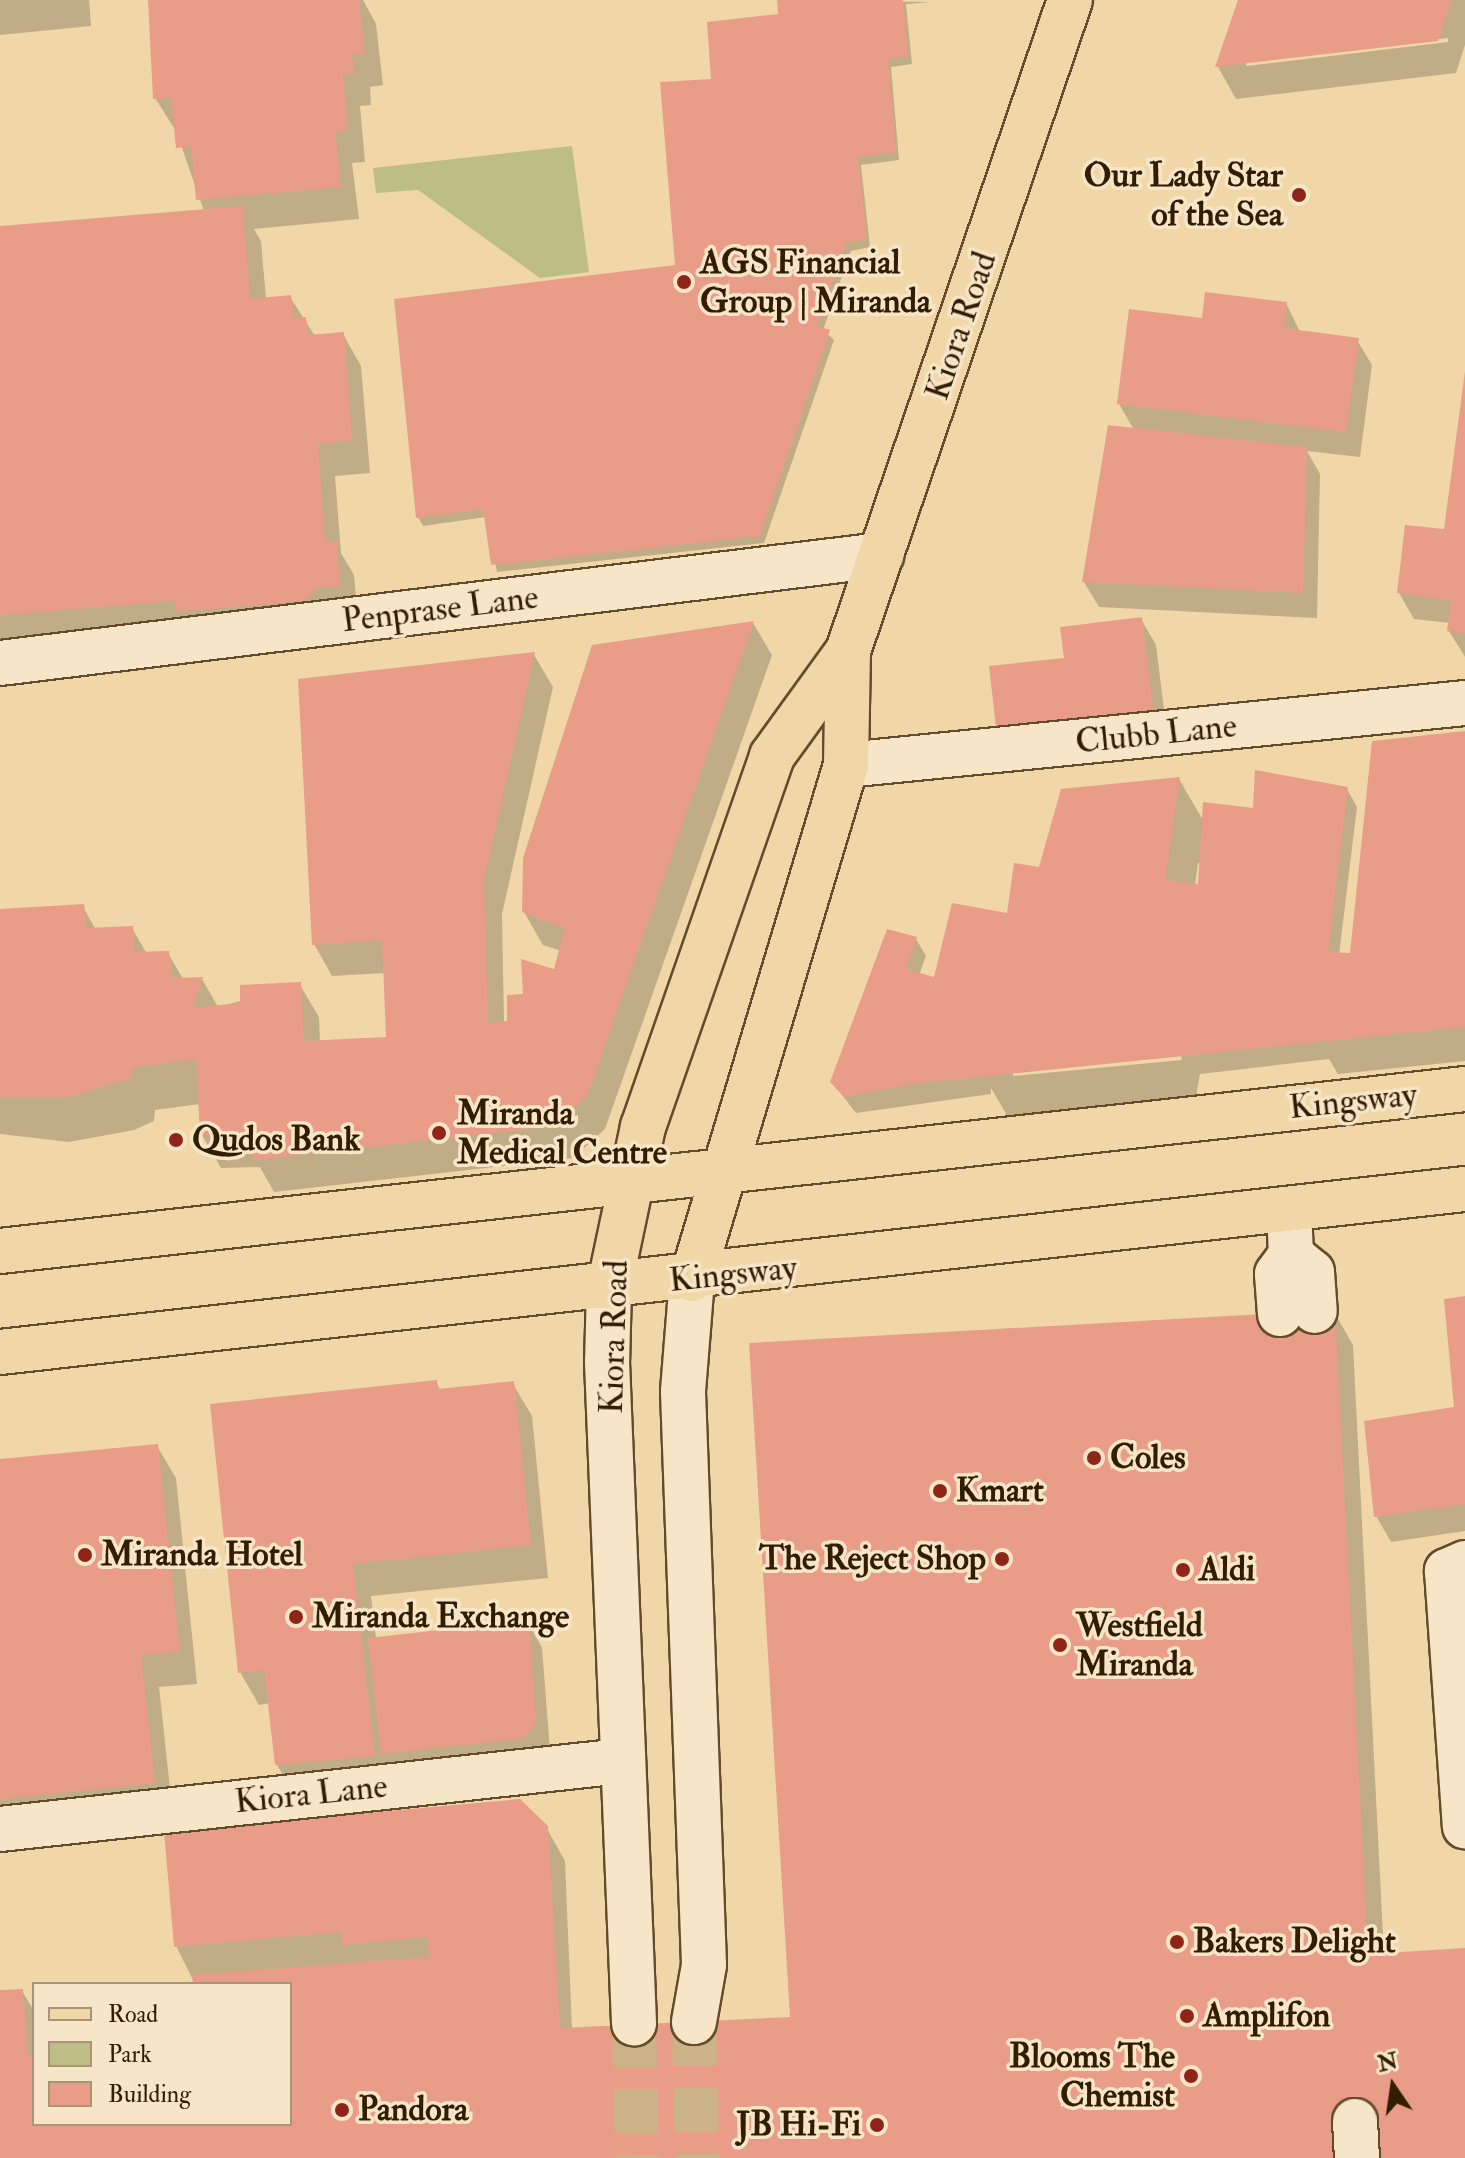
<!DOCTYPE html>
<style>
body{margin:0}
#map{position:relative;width:1465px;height:2158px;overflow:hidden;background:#f1d7a8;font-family:"IM FELL Double Pica",serif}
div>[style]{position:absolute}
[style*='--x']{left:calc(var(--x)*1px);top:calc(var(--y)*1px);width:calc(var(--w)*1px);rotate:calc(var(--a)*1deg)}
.green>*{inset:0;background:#bcbe86}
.shadow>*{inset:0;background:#0003}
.building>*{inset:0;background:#e99d88}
.minor-tunnel>*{height:44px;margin-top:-22px;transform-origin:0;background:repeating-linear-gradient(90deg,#cbb287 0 44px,transparent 0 66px)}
.roads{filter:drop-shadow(2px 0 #624c2b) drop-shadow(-2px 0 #624c2b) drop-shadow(0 2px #624c2b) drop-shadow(0 -2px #624c2b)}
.minor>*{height:44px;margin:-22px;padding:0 22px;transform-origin:22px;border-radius:22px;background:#f6e5c6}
.major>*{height:44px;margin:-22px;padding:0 22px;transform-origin:22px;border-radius:22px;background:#f1d7a8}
.dots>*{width:22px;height:22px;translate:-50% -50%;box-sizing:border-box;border:4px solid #f6e5c6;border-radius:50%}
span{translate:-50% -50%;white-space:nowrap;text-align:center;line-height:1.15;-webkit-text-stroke:7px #f6e5c6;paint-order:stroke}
.poi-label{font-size:34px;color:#331d01;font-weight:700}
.right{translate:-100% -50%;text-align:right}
.left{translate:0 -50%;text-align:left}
.street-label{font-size:34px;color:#331d01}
.legend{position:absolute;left:32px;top:1982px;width:260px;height:144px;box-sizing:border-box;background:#f6e5c6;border:2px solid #a89577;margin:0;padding:10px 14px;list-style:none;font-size:24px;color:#331d01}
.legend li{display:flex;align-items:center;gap:16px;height:40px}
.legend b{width:40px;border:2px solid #a89577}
.north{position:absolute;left:1353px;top:2046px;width:80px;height:80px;-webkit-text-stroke:6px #f6e5c6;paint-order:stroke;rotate:347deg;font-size:22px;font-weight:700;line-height:32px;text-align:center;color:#331d01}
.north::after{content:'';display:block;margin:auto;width:28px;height:36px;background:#331d01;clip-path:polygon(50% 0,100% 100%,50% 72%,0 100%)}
</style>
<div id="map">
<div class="green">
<div style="clip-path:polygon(572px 146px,589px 272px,540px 278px,418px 190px,376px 193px,373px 168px)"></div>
</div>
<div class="shadow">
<div style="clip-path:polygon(0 0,89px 0,91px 26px,0 35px)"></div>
<div style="clip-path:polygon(150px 0,363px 0,376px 24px,383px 85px,370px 87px,371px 105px,360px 106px,365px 162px,352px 163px,359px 219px,254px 229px,261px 241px,266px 299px,290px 297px,315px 336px,343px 334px,361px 366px,370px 473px,335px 476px,341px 553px,354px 575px,358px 619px,0 671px,0 228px,204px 211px,176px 131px,155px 98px)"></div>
<div style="clip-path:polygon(779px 0,932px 2px,906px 4px,912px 64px,891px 67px,899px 160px,861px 165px,870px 247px,851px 251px,823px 330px,834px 340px,764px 543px,497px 572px,486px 517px,423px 526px,418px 517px,677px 267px,713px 81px,780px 16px)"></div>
<div style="clip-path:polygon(evenodd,1240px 0,1465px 0,1465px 45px,1456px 73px,1236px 99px,1218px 67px,1240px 0,1448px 38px,1448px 42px,1246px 66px,1246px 62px,1448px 38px)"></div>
<div style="clip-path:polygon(1286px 303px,1300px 332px,1357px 340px,1372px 365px,1360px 457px,1307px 451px,1320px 474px,1317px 618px,1099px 607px,1084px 582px,1134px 430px,1119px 404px,1204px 321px)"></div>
<div style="clip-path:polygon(1465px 378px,1465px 657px,1449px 631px,1450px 623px,1414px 619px,1399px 593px,1446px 531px)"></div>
<div style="clip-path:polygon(1141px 619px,1156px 645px,1168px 742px,1066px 659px)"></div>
<div style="clip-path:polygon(753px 623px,772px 655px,605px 1129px,573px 1158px,274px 1192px,260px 1167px,221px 1168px,202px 1135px,200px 1104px,155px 1110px,154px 1121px,134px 1130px,69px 1142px,0 1134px,0 911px,83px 907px,96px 930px,132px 928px,147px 954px,168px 953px,183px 979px,202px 979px,218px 1007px,300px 985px,319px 1017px,320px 1042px,388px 1039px,385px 973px,332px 976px,314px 944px,534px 655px,553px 687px,502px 914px,504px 1023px,509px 1022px,525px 996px,556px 971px,561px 951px,543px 945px,524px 912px)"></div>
<div style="clip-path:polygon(evenodd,1465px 733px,1465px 1061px,1338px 1074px,1329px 1059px,1200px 1074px,1195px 1102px,1009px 1119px,991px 1088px,991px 1094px,856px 1113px,832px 1082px,916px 939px,926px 956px,919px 975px,936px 980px,1008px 915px,1041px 869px,1179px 779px,1204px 822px,1347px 789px,1357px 807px,1339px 955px,1352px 955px,1465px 733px,1198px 863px,1201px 863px,1200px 886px,1195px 885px,1198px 863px,1465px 733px,1181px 1056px,1182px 1060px,1013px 1076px,1013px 1072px,1181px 1056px)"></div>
<div style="clip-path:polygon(1465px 1298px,1465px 1531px,1391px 1542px,1376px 1516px,1456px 1409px)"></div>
<div style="clip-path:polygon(1334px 1312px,1353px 1345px,1384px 1955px,1465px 1950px,1465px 2158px,0 2158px,0 1992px,22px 1991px,34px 2011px,34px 2124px,290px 2124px,290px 1984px,195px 1984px,176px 1946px,546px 1827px,565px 1861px,572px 2029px,792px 2019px)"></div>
<div style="clip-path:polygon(436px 1382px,441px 1391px,513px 1384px,532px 1416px,548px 1578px,371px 1596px,376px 1639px,528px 1622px,542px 1648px,550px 1750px,296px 1797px,277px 1765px,270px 1703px,259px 1705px,240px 1672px)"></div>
<div style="clip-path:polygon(157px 1446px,176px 1478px,197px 1684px,159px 1687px,173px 1816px,0 1833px,0 1461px)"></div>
</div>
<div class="building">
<div style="clip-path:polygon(148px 0,359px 0,365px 53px,352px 54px,354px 73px,343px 74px,348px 130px,335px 131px,341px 187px,196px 200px,191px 146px,176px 148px,171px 98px,153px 99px)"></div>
<div style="clip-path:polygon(777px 0,903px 0,908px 56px,888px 59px,896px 152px,858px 157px,867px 239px,847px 243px,817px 326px,830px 330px,760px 536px,491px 565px,483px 509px,416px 518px,394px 299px,675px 265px,660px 82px,711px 79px,707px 22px,778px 14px)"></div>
<div style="clip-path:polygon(1238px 0,1451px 0,1438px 41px,1215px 67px)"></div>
<div style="clip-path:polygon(243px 206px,250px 299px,291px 295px,294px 318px,306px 317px,308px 335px,344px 332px,352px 441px,318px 444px,325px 542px,337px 541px,340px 587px,317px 588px,304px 601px,175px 612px,175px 601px,0 615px,0 226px)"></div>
<div style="clip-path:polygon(1205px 292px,1287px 302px,1284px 328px,1359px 338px,1346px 432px,1117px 404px,1129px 309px,1202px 318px)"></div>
<div style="clip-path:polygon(1465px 371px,1465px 634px,1447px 631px,1451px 600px,1397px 593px,1405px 525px,1444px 529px)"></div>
<div style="clip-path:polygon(1108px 425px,1307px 447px,1303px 593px,1082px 582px)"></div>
<div style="clip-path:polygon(1142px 617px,1154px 716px,997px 736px,989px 666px,1064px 658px,1060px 627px)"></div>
<div style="clip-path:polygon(754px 621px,587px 1096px,554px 1126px,253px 1160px,251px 1135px,200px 1135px,196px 1059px,131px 1068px,131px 1078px,65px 1098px,0 1098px,0 909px,84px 904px,87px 928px,133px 926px,135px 952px,169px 951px,172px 978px,203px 977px,192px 1008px,240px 1003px,240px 985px,301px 982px,304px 1041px,386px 1037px,382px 940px,312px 945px,298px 679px,535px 652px,484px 880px,488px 1023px,507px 1021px,507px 995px,523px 994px,521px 959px,554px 969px,565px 928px,522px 912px,523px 858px,592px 645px)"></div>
<div style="clip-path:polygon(1465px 731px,1465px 1027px,911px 1084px,844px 1097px,830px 1082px,887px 929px,917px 937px,906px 969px,934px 977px,952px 903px,1007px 913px,1014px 863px,1039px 867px,1061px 789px,1180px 777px,1165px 880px,1198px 884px,1203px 802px,1253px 808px,1255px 770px,1348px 787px,1328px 952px,1350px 953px,1372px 741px)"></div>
<div style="clip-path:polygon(1465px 1296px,1465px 1504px,1374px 1517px,1364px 1421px,1454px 1407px,1444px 1299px)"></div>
<div style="clip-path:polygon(1335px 1310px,1368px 1954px,1465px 1948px,1465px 2158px,0 2158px,0 1990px,23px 1989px,28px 2054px,34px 2054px,34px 2124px,290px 2124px,290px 1984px,193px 1984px,192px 1975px,429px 1957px,427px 1937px,342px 1945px,341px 1932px,174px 1947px,164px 1831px,520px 1799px,548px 1826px,560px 2028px,790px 2017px,749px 1343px)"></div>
<div style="clip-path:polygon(437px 1380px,438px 1389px,514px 1381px,531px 1545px,353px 1564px,375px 1756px,275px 1765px,264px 1670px,238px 1673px,210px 1404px)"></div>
<div style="clip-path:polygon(158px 1444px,180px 1652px,141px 1655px,155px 1783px,0 1799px,0 1459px)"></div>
<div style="clip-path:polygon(529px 1620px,536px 1723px,523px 1738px,381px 1754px,368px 1638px)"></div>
</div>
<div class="minor-tunnel">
<div style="--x:694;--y:2022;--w:136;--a:88.7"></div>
<div style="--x:634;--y:2023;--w:135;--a:88.7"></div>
</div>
<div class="roads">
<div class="minor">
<div style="--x:0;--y:663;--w:888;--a:-6.99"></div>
<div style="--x:846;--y:765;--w:622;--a:-5.72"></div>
<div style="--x:1291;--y:1255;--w:27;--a:39"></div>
<div style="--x:1312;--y:1272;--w:39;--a:86"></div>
<div style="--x:692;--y:1279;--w:113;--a:94.6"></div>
<div style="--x:683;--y:1392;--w:573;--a:87.9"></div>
<div style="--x:704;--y:1965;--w:58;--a:100"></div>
<div style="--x:609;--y:1288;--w:74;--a:91.5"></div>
<div style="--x:607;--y:1362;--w:662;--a:87.66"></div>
<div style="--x:1280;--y:1314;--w:40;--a:-94.3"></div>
<div style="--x:1277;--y:1274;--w:24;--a:-54"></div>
<div style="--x:1291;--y:1255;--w:46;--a:-92.5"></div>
<div style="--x:1465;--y:1563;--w:20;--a:156"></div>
<div style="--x:1447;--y:1571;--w:256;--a:86"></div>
<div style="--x:0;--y:1829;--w:626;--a:-6.24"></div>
<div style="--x:1355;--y:2121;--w:37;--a:87"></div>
</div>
<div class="major">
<div style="--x:0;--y:1251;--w:1474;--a:-6.31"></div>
<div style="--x:692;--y:1279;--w:537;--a:-73.32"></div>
<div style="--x:846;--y:765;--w:114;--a:-89"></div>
<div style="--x:609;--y:1288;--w:165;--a:-78.1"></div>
<div style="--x:643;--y:1127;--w:393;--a:-70.8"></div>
<div style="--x:772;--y:756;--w:130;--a:-54.1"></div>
<div style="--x:848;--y:651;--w:688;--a:-71.17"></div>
<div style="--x:0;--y:1352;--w:1474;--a:-6.35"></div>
</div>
</div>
<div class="dots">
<div style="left:1299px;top:195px;background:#8f2418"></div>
<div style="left:684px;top:282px;background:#8f2418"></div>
<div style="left:439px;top:1133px;background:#8f2418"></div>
<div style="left:176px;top:1140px;background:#8f2418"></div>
<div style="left:1094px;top:1458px;background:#8f2418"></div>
<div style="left:940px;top:1491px;background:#8f2418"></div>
<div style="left:85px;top:1555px;background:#8f2418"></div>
<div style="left:1002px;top:1559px;background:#8f2418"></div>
<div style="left:1183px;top:1570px;background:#8f2418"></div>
<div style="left:296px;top:1617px;background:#8f2418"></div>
<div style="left:1060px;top:1645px;background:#8f2418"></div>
<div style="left:1177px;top:1942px;background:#8f2418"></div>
<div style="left:1187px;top:2016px;background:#8f2418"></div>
<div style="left:1191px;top:2076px;background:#8f2418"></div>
<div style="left:342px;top:2110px;background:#8f2418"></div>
<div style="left:877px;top:2125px;background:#8f2418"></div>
</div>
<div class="poi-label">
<span class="right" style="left:1283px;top:195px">Our Lady Star<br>of the Sea</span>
<span class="left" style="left:700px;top:282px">AGS Financial<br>Group | Miranda</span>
<span class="left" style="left:457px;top:1133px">Miranda<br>Medical Centre</span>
<span class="left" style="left:192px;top:1140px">Qudos Bank</span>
<span class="left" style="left:1110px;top:1458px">Coles</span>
<span class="left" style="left:956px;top:1491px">Kmart</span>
<span class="left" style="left:101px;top:1555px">Miranda Hotel</span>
<span class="right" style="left:986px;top:1559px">The Reject Shop</span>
<span class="left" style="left:1199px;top:1570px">Aldi</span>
<span class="left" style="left:312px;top:1617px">Miranda Exchange</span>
<span class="left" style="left:1076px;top:1645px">Westfield<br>Miranda</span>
<span class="left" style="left:1193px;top:1942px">Bakers Delight</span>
<span class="left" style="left:1203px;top:2016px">Amplifon</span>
<span class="right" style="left:1175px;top:2076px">Blooms The<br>Chemist</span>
<span class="left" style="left:358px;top:2110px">Pandora</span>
<span class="right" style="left:861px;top:2125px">JB Hi-Fi</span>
</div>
<div class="street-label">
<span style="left:961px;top:326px;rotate:-71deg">Kiora Road</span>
<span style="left:440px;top:609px;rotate:-7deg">Penprase Lane</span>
<span style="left:1156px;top:734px;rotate:-6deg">Clubb Lane</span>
<span style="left:1353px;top:1101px;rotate:-6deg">Kingsway</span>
<span style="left:733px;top:1274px;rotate:-6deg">Kingsway</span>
<span style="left:614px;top:1337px;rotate:-88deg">Kiora Road</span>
<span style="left:311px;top:1794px;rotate:-6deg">Kiora Lane</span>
</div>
<ul class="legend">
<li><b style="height:10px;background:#f1d7a8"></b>Road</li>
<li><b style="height:22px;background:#bcbe86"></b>Park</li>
<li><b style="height:22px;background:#e99d88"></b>Building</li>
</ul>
<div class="north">N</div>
</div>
